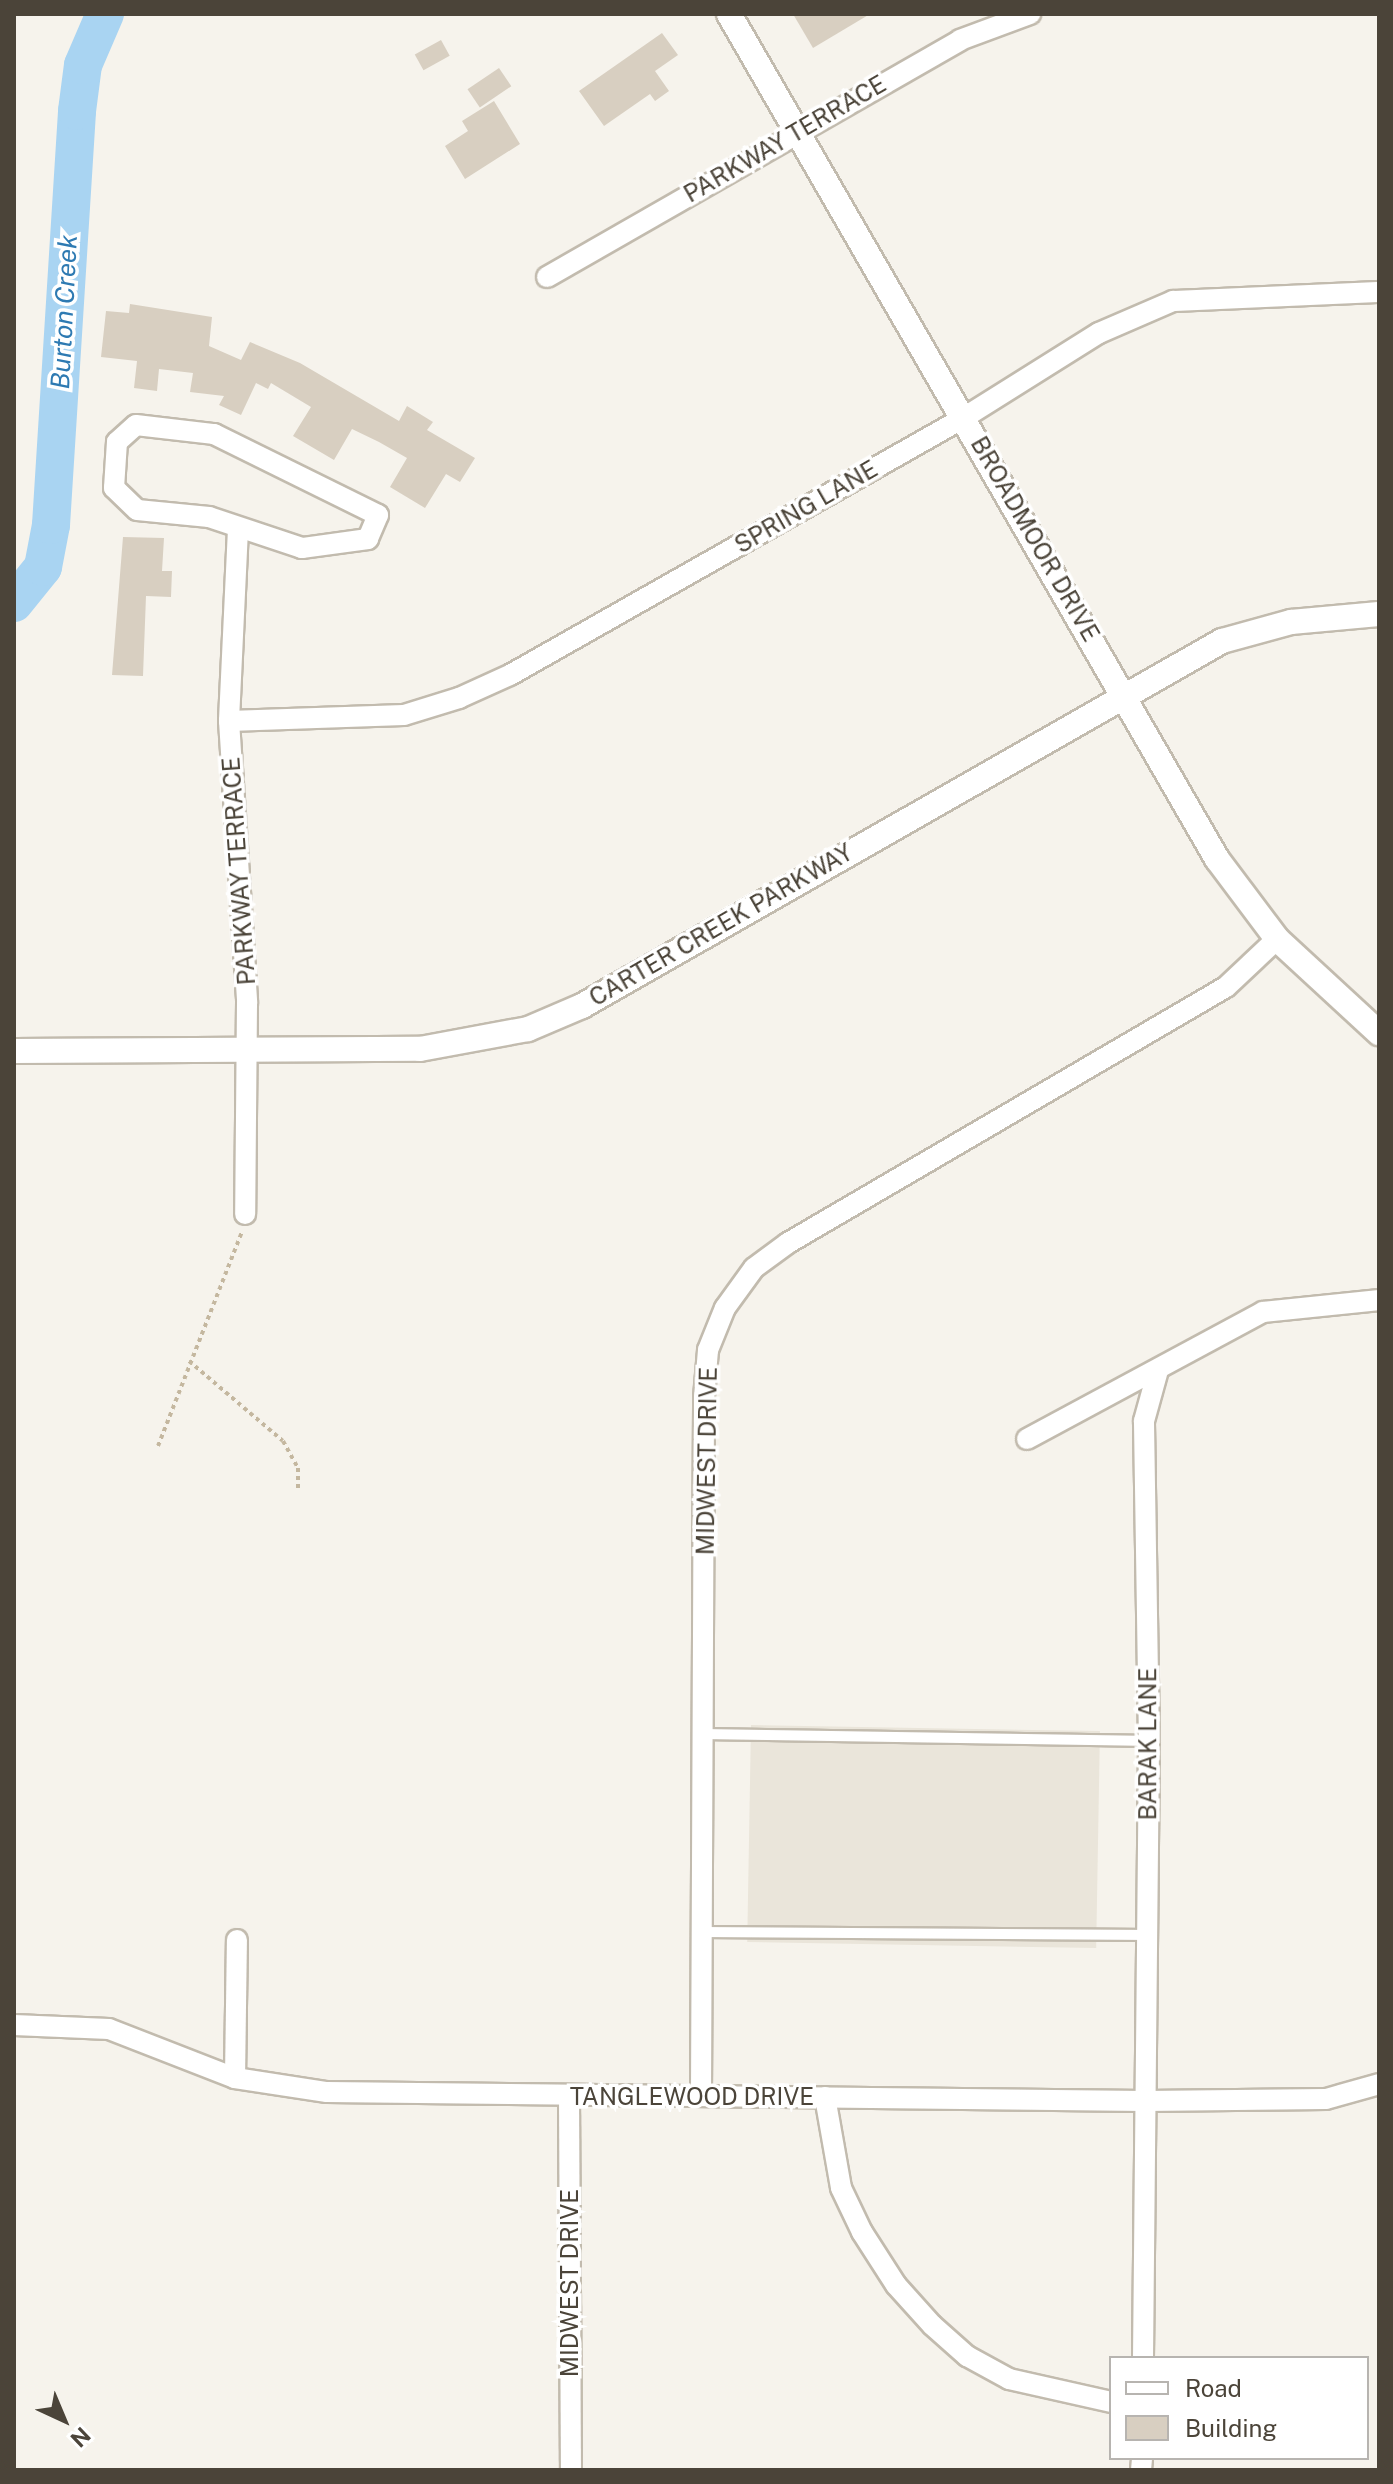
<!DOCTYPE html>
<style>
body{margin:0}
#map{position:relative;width:1393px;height:2484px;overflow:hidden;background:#f6f3ec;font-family:"Public Sans",sans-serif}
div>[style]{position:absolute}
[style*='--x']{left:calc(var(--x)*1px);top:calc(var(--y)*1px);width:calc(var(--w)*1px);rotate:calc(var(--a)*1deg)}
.residential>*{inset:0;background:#eae5da;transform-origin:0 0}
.river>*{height:38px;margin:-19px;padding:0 19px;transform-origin:19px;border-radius:19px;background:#a9d4f2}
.building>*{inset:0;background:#d8cfc1;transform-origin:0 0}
.path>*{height:4px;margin-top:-2px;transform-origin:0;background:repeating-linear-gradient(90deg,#c4b79f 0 4px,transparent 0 8px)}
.roads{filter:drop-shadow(2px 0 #c2bbae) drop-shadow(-2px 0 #c2bbae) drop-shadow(0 2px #c2bbae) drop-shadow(0 -2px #c2bbae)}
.service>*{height:10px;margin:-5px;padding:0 5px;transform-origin:5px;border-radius:5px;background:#fff}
.minor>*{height:20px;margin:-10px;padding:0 10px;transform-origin:10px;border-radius:10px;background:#fff}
.tertiary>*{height:24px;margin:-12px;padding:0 12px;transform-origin:12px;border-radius:12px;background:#fff}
span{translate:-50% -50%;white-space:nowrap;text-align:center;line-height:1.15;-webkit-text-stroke:7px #fff;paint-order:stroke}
.street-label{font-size:24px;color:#4b4439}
.water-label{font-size:26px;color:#2e7ab2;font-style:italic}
.frame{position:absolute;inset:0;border:16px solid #4b4439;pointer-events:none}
.legend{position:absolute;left:1109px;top:2356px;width:260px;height:104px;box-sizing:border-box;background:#fff;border:2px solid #b7b4b0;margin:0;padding:10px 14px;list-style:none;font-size:24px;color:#4b4439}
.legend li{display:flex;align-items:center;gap:16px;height:40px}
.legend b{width:40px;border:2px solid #b7b4b0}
.north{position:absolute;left:24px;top:2380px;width:80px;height:80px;-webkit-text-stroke:6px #fff;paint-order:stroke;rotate:136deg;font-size:22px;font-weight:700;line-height:32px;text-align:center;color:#4b4439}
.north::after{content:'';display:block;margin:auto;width:28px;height:36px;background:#4b4439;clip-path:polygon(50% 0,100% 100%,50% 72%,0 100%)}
</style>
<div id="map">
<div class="residential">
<div style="left:751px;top:1725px;width:349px;height:217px;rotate:1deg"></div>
</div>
<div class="river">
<div style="--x:14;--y:603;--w:46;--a:-51.1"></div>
<div style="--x:43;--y:567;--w:43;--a:-79.2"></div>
<div style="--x:51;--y:525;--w:415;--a:-86.4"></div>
<div style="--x:77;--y:111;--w:46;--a:-82.6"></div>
<div style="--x:83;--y:65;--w:56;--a:-66.7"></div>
</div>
<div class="building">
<div style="clip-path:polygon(793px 14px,870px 14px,813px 48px)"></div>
<div style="clip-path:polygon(662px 33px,678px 55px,655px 71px,669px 91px,655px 101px,650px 94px,604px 126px,579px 91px)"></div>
<div style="left:441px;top:40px;width:18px;height:30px;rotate:61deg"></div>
<div style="left:499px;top:68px;width:22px;height:38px;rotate:56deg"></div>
<div style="clip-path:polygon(494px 101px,520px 144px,465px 179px,445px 146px,468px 131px,462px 121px)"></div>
<div style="clip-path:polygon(130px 304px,212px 317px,209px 346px,241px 360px,250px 342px,300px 363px,399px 421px,407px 406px,433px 422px,427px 430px,475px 458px,460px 482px,446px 474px,425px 508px,390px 487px,407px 458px,379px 442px,352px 429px,334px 460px,293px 436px,311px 407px,271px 383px,268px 389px,256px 383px,241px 415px,219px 405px,224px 396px,190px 392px,193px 373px,159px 369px,157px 391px,134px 388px,137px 361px,101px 357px,106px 311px,129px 313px)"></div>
<div style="clip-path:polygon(123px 537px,164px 538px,162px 571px,172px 571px,171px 597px,146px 596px,143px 676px,112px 675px)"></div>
</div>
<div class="path">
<div style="--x:189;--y:1361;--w:123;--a:40.4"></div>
<div style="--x:283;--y:1441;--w:31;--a:61"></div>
<div style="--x:298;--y:1468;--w:20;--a:90"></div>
<div style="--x:158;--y:1446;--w:230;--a:-68.6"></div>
</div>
<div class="roads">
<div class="service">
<div style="--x:707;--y:1734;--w:442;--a:0.9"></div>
<div style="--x:706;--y:1932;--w:441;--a:0.4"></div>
</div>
<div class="minor">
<div style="--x:547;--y:277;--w:476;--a:-29.8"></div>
<div style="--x:960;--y:40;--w:75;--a:-20.4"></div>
<div style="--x:136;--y:425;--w:79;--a:6.6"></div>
<div style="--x:214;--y:434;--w:183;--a:26.3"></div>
<div style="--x:378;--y:515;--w:26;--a:113"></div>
<div style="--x:368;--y:539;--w:67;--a:172.2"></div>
<div style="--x:302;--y:548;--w:98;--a:-161.6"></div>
<div style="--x:209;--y:517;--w:72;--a:-174.4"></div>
<div style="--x:137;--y:510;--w:32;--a:-136"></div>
<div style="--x:114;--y:488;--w:46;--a:-86.3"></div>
<div style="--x:117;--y:442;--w:25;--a:-42"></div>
<div style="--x:238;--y:529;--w:192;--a:92.7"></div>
<div style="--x:229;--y:721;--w:283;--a:86.3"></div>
<div style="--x:247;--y:1003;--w:211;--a:90.5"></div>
<div style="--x:229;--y:721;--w:175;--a:-2"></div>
<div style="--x:404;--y:715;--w:58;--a:-17.2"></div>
<div style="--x:459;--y:698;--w:56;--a:-24.3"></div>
<div style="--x:510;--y:675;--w:523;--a:-29.55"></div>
<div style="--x:965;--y:417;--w:158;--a:-32.1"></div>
<div style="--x:1099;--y:333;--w:81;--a:-23.4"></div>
<div style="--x:1173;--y:301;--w:206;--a:-2.5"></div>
<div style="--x:1027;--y:1439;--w:268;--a:-28.3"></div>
<div style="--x:1263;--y:1312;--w:117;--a:-5.9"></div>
<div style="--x:14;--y:2025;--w:95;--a:2.4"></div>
<div style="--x:109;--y:2029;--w:135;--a:21.3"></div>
<div style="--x:235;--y:2078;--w:93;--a:8.7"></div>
<div style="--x:327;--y:2092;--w:818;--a:0.63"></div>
<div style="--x:1145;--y:2101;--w:181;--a:-0.6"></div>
<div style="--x:1326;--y:2099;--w:55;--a:-15.8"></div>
<div style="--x:235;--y:2078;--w:138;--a:-89.2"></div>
<div style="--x:701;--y:2095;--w:698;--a:-89.75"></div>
<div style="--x:704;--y:1397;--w:47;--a:-85.1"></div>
<div style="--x:708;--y:1350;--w:45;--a:-68"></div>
<div style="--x:725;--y:1308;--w:49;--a:-54.1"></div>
<div style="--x:754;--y:1268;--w:42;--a:-36.3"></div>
<div style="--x:788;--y:1243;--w:507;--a:-30.31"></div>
<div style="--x:1226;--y:987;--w:70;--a:-43.3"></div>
<div style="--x:569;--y:2096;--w:374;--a:89.7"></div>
<div style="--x:825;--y:2097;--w:92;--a:80"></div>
<div style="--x:841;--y:2188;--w:49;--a:64.5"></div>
<div style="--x:862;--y:2232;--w:63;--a:57.3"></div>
<div style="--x:896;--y:2285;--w:54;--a:48"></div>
<div style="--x:932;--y:2325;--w:47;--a:41.5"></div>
<div style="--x:967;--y:2356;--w:48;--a:28.7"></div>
<div style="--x:1009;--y:2379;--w:105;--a:12.7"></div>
<div style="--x:1143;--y:2358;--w:617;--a:-89.44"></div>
<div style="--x:1149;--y:1741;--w:320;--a:-90.9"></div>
<div style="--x:1144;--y:1421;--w:53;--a:-74.6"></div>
<div style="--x:1141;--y:2470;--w:12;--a:-85"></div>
</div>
<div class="tertiary">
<div style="--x:729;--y:14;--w:976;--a:59.99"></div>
<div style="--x:1217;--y:859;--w:100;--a:53.1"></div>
<div style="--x:1277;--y:939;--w:139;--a:42.7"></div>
<div style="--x:14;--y:1051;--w:406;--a:-0.3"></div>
<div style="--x:420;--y:1049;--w:110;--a:-10.5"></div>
<div style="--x:528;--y:1029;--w:59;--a:-23.1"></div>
<div style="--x:582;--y:1006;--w:737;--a:-29.7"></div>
<div style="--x:1222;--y:641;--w:72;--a:-15.4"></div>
<div style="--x:1291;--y:622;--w:88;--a:-5.2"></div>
</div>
</div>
<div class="street-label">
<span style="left:785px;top:139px;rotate:-30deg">PARKWAY TERRACE</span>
<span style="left:806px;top:507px;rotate:-30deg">SPRING LANE</span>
<span style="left:1035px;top:539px;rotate:60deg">BROADMOOR DRIVE</span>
<span style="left:239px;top:871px;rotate:-94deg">PARKWAY TERRACE</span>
<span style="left:721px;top:925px;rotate:-30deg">CARTER CREEK PARKWAY</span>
<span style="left:707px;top:1461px;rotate:-89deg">MIDWEST DRIVE</span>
<span style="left:1148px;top:1744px;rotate:-90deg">BARAK LANE</span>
<span style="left:692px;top:2097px">TANGLEWOOD DRIVE</span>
<span style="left:570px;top:2283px;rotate:-90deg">MIDWEST DRIVE</span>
</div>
<div class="water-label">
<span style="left:64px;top:312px;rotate:-87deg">Burton Creek</span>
</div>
<div class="frame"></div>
<ul class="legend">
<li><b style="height:10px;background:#fff"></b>Road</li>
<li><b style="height:22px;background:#d8cfc1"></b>Building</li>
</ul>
<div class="north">N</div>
</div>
